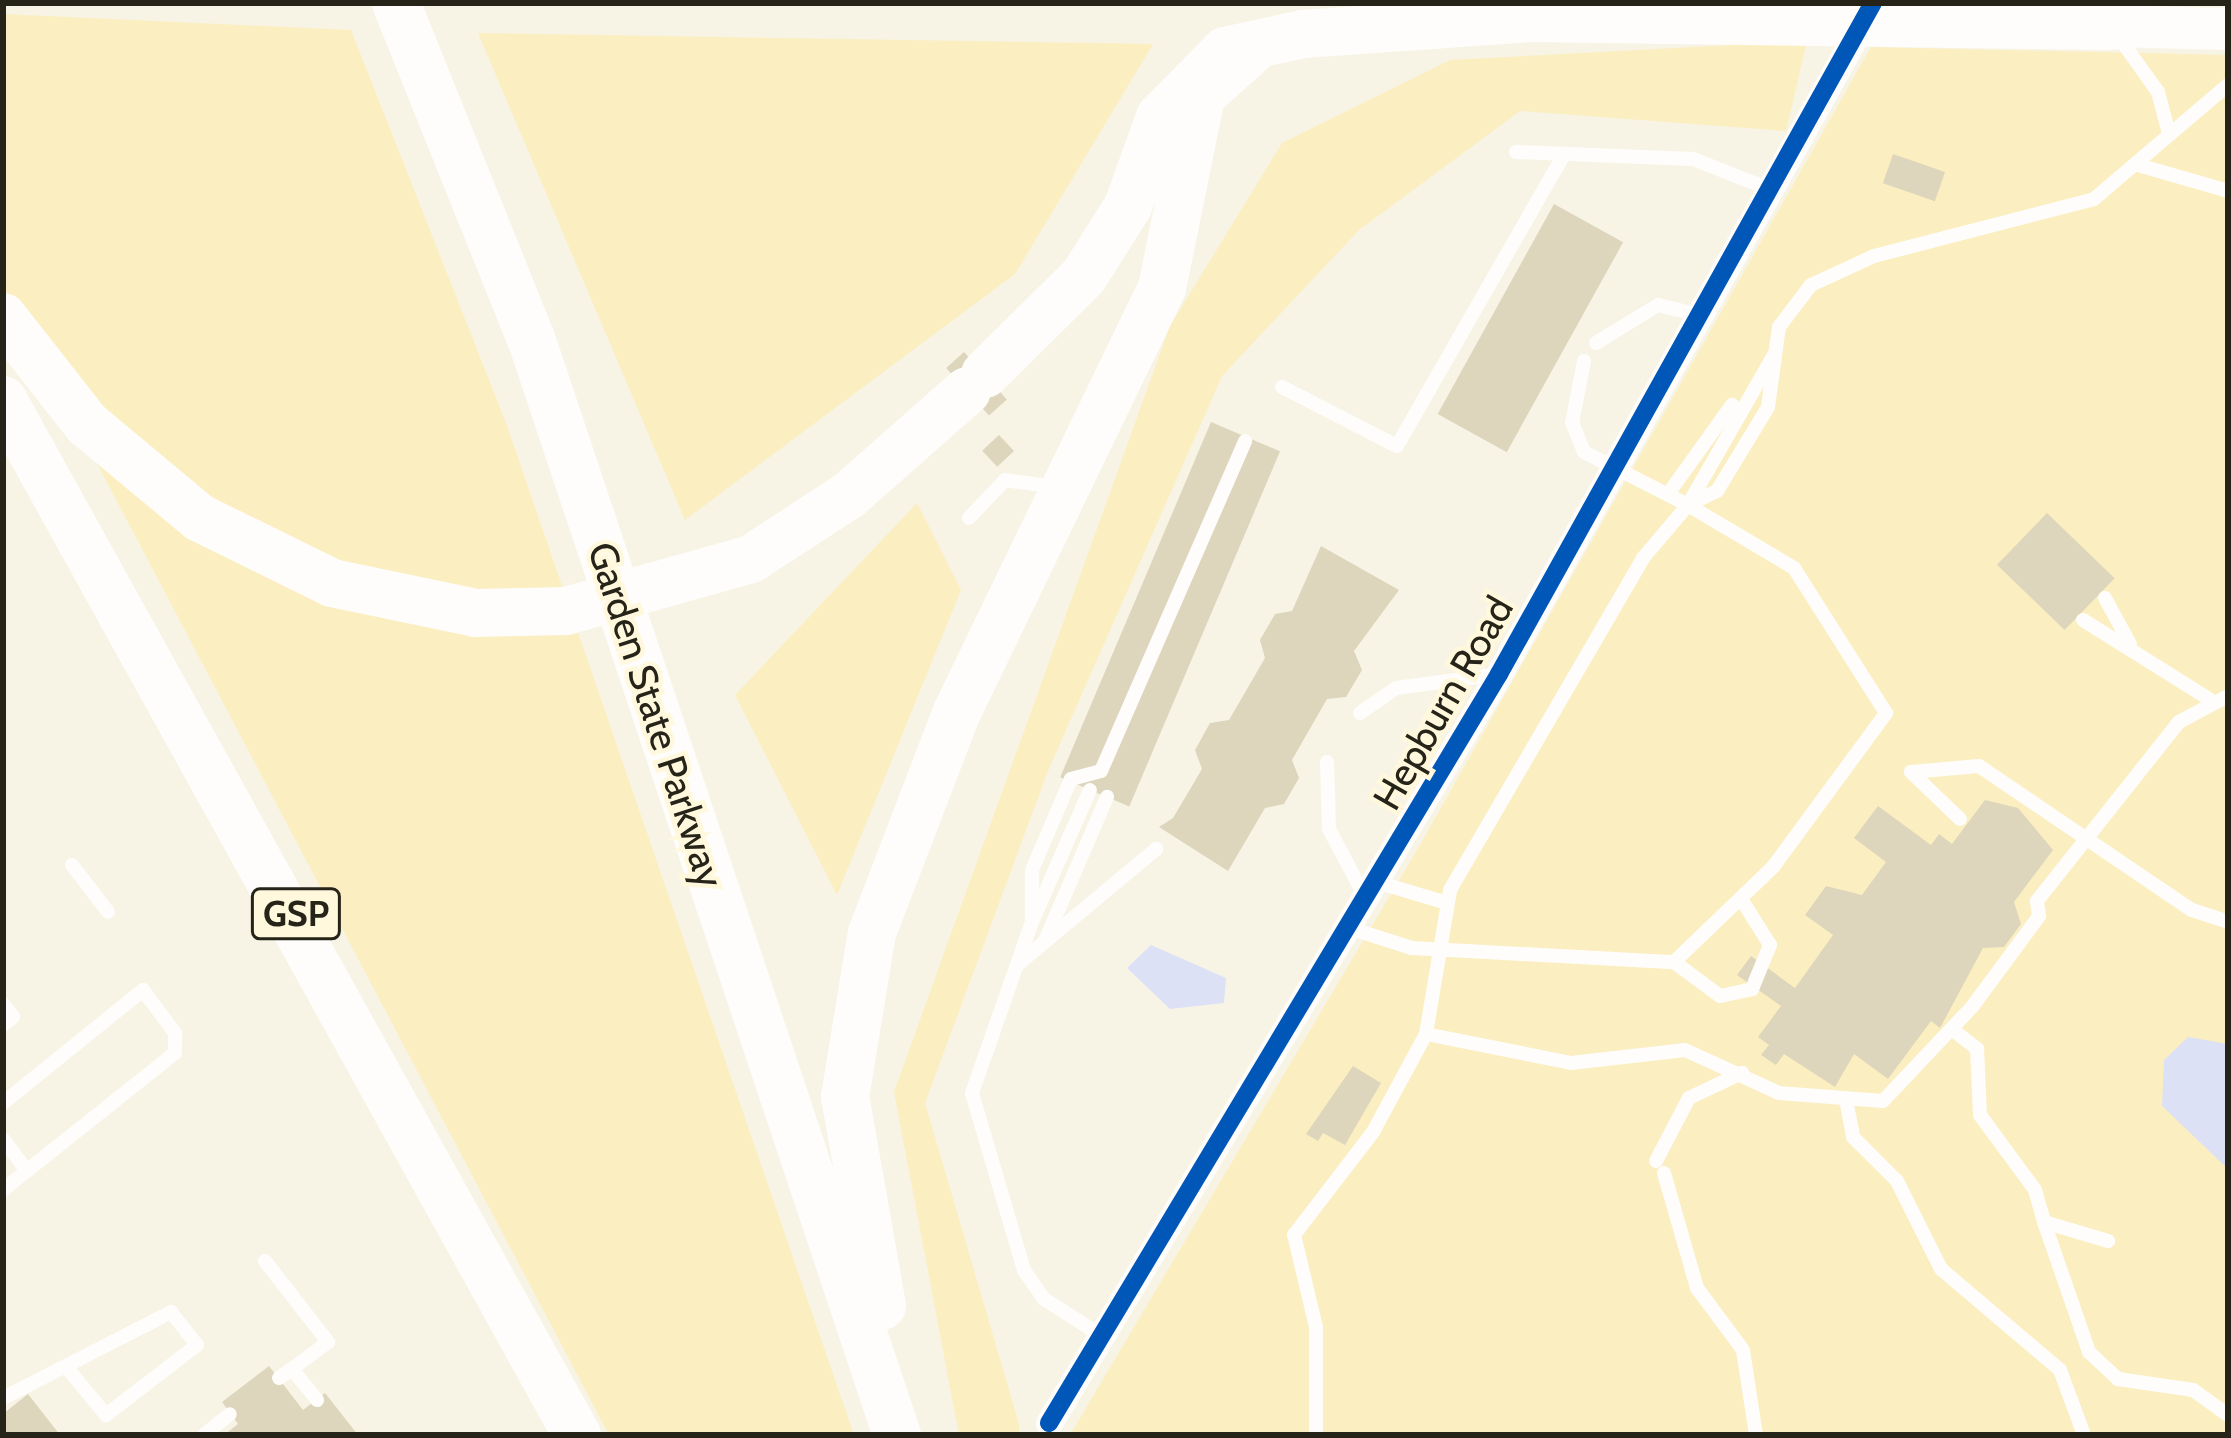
<!DOCTYPE html>
<style>
body{margin:0}
#map{position:relative;width:2231px;height:1438px;overflow:hidden;background:#f7f4e5;font-family:Cabin,sans-serif}
div>[style]{position:absolute}
[style*='--x']{left:calc(var(--x)*1px);top:calc(var(--y)*1px);width:calc(var(--w)*1px);rotate:calc(var(--a)*1deg)}
.green>*{inset:0;background:#fbeec0}
.water>*{inset:0;background:#dce1f5}
.building>*{inset:0;background:#ddd6bc;transform-origin:0 0}
.service>*{height:14px;margin:-7px;padding:0 7px;transform-origin:7px;border-radius:7px;background:#fefdfb}
.minor>*{height:27px;margin:-13.5px;padding:0 13.5px;transform-origin:13.5px;border-radius:13.5px;background:#fefdfb}
.trunk>*{height:42px;margin:-21px;padding:0 21px;transform-origin:21px;border-radius:21px;background:#fefdfb}
.motorway>*{height:48px;margin:-24px;padding:0 24px;transform-origin:24px;border-radius:24px;background:#fefdfb}
.cycleway>*{height:18px;margin:-9px;padding:0 9px;transform-origin:9px;border-radius:9px;background:#0057b8}
span{translate:-50% -50%;white-space:nowrap;text-align:center;line-height:1.15;-webkit-text-stroke:9px #fff8dd;paint-order:stroke}
.shield-label span{padding:3px 9px;background:#fff8dd;border:3px solid;border-radius:9px;-webkit-text-stroke-width:0}
.shield-label{font-size:36px;color:#262319;font-weight:700}
.street-label{font-size:39px;color:#262319}
.frame{position:absolute;inset:0;border:6px solid #262319;pointer-events:none}
</style>
<div id="map">
<div class="green">
<div style="clip-path:polygon(3px 14px,351px 30px,506px 423px,854px 1435px,609px 1435px,3px 285px)"></div>
<div style="clip-path:polygon(478px 33px,1153px 44px,1015px 274px,685px 520px)"></div>
<div style="clip-path:polygon(1807px 41px,1786px 131px,1520px 111px,1359px 230px,1222px 376px,1048px 771px,925px 1103px,1019px 1424px,1019px 1435px,959px 1435px,894px 1092px,1170px 326px,1282px 143px,1450px 60px)"></div>
<div style="clip-path:polygon(1871px 47px,2228px 55px,2228px 1435px,1070px 1435px,1420px 845px)"></div>
<div style="clip-path:polygon(917px 503px,961px 590px,837px 895px,735px 695px)"></div>
</div>
<div class="water">
<div style="clip-path:polygon(1151px 945px,1226px 978px,1224px 1003px,1170px 1009px,1127px 968px)"></div>
<div style="clip-path:polygon(2188px 1037px,2228px 1044px,2228px 1169px,2162px 1106px,2164px 1060px)"></div>
</div>
<div class="building">
<div style="left:1893px;top:154px;width:55px;height:31px;rotate:19deg"></div>
<div style="left:1554px;top:204px;width:79px;height:240px;rotate:29deg"></div>
<div style="left:964px;top:352px;width:64px;height:24px;rotate:48deg"></div>
<div style="left:1211px;top:422px;width:75px;height:386px;rotate:23deg"></div>
<div style="left:999px;top:435px;width:22px;height:23px;rotate:47deg"></div>
<div style="left:2047px;top:513px;width:94px;height:72px;rotate:44deg"></div>
<div style="clip-path:polygon(1321px 546px,1399px 590px,1354px 651px,1362px 670px,1346px 697px,1327px 699px,1292px 760px,1299px 778px,1284px 804px,1265px 808px,1228px 871px,1159px 827px,1173px 818px,1202px 769px,1195px 750px,1210px 723px,1229px 720px,1265px 658px,1260px 640px,1275px 614px,1292px 611px)"></div>
<div style="clip-path:polygon(1985px 800px,2018px 808px,2053px 850px,2014px 902px,2021px 924px,2004px 947px,1983px 948px,1940px 1028px,1931px 1021px,1888px 1079px,1854px 1054px,1835px 1087px,1784px 1054px,1776px 1065px,1761px 1055px,1769px 1045px,1758px 1037px,1781px 1006px,1737px 975px,1751px 956px,1795px 988px,1833px 935px,1805px 915px,1826px 886px,1862px 895px,1886px 862px,1854px 838px,1878px 806px,1931px 845px,1939px 834px,1952px 844px)"></div>
<div style="clip-path:polygon(1353px 1066px,1381px 1083px,1345px 1145px,1323px 1133px,1318px 1141px,1306px 1134px)"></div>
<div style="clip-path:polygon(269px 1366px,303px 1410px,325px 1393px,358px 1435px,224px 1435px,238px 1424px,222px 1402px)"></div>
<div style="clip-path:polygon(28px 1394px,60px 1435px,3px 1435px,3px 1414px)"></div>
</div>
<div class="service">
<div style="--x:2118;--y:36;--w:69;--a:54.5"></div>
<div style="--x:2158;--y:92;--w:43;--a:75.3"></div>
<div style="--x:1516;--y:152;--w:177;--a:2.3"></div>
<div style="--x:1693;--y:159;--w:82;--a:21.5"></div>
<div style="--x:2138;--y:165;--w:94;--a:16.1"></div>
<div style="--x:1596;--y:343;--w:73;--a:-31.5"></div>
<div style="--x:1658;--y:305;--w:43;--a:13.4"></div>
<div style="--x:1282;--y:387;--w:129;--a:27.2"></div>
<div style="--x:1397;--y:446;--w:336;--a:-60.2"></div>
<div style="--x:1668;--y:494;--w:110;--a:-54.3"></div>
<div style="--x:1688;--y:505;--w:32;--a:-26"></div>
<div style="--x:1717;--y:491;--w:98;--a:-58.7"></div>
<div style="--x:1768;--y:407;--w:81;--a:-82.2"></div>
<div style="--x:1779;--y:327;--w:53;--a:-52.7"></div>
<div style="--x:1811;--y:285;--w:69;--a:-24.7"></div>
<div style="--x:1874;--y:256;--w:227;--a:-14.5"></div>
<div style="--x:2094;--y:199;--w:176;--a:-40.4"></div>
<div style="--x:1688;--y:505;--w:173;--a:-60.2"></div>
<div style="--x:969;--y:518;--w:52;--a:-46.5"></div>
<div style="--x:1005;--y:480;--w:50;--a:8"></div>
<div style="--x:2105;--y:598;--w:52;--a:61.5"></div>
<div style="--x:2083;--y:620;--w:149;--a:32.1"></div>
<div style="--x:1360;--y:713;--w:44;--a:-34.8"></div>
<div style="--x:1396;--y:688;--w:104;--a:-7.7"></div>
<div style="--x:1327;--y:762;--w:67;--a:88.3"></div>
<div style="--x:1329;--y:829;--w:77;--a:62.1"></div>
<div style="--x:1960;--y:819;--w:68;--a:-136.2"></div>
<div style="--x:1911;--y:772;--w:68;--a:-5"></div>
<div style="--x:1979;--y:766;--w:257;--a:34.1"></div>
<div style="--x:2192;--y:910;--w:38;--a:18"></div>
<div style="--x:72;--y:865;--w:59;--a:52.5"></div>
<div style="--x:1377;--y:882;--w:73;--a:16.7"></div>
<div style="--x:1032;--y:922;--w:144;--a:-66.3"></div>
<div style="--x:1349;--y:928;--w:66;--a:17.6"></div>
<div style="--x:1412;--y:948;--w:262;--a:3.1"></div>
<div style="--x:1674;--y:962;--w:137;--a:-43.8"></div>
<div style="--x:1773;--y:867;--w:191;--a:-53.7"></div>
<div style="--x:1886;--y:713;--w:172;--a:-122.4"></div>
<div style="--x:1794;--y:568;--w:123;--a:-149.3"></div>
<div style="--x:1045;--y:941;--w:157;--a:-66.7"></div>
<div style="--x:1674;--y:962;--w:57;--a:36.5"></div>
<div style="--x:1720;--y:996;--w:33;--a:-12"></div>
<div style="--x:1752;--y:989;--w:48;--a:-67.8"></div>
<div style="--x:1770;--y:945;--w:51;--a:-122.1"></div>
<div style="--x:1018;--y:964;--w:180;--a:-39.8"></div>
<div style="--x:3;--y:1004;--w:16;--a:52"></div>
<div style="--x:13;--y:1017;--w:13;--a:141"></div>
<div style="--x:1953;--y:1030;--w:31;--a:38"></div>
<div style="--x:1977;--y:1049;--w:66;--a:87.4"></div>
<div style="--x:1980;--y:1115;--w:93;--a:53.7"></div>
<div style="--x:2035;--y:1190;--w:33;--a:74"></div>
<div style="--x:2044;--y:1222;--w:67;--a:16.5"></div>
<div style="--x:1426;--y:1034;--w:148;--a:11.3"></div>
<div style="--x:1571;--y:1063;--w:115;--a:-6.5"></div>
<div style="--x:1685;--y:1050;--w:103;--a:24.6"></div>
<div style="--x:1779;--y:1093;--w:104;--a:4.4"></div>
<div style="--x:1883;--y:1101;--w:129;--a:-46.6"></div>
<div style="--x:1972;--y:1007;--w:113;--a:-53.6"></div>
<div style="--x:2039;--y:916;--w:15;--a:-98"></div>
<div style="--x:2037;--y:901;--w:228;--a:-51.6"></div>
<div style="--x:2179;--y:722;--w:55;--a:-28"></div>
<div style="--x:3;--y:1103;--w:180;--a:-38.9"></div>
<div style="--x:143;--y:990;--w:54;--a:53.3"></div>
<div style="--x:175;--y:1033;--w:20;--a:90"></div>
<div style="--x:175;--y:1053;--w:220;--a:141.5"></div>
<div style="--x:1847;--y:1105;--w:33;--a:79"></div>
<div style="--x:1853;--y:1137;--w:62;--a:45"></div>
<div style="--x:1897;--y:1181;--w:98;--a:63.4"></div>
<div style="--x:1941;--y:1269;--w:156;--a:40.3"></div>
<div style="--x:2060;--y:1370;--w:69;--a:69.7"></div>
<div style="--x:3;--y:1139;--w:40;--a:53"></div>
<div style="--x:1656;--y:1161;--w:71;--a:-62.4"></div>
<div style="--x:1689;--y:1098;--w:59;--a:-25.3"></div>
<div style="--x:1664;--y:1173;--w:120;--a:74"></div>
<div style="--x:1697;--y:1288;--w:77;--a:53.4"></div>
<div style="--x:1743;--y:1350;--w:86;--a:81.3"></div>
<div style="--x:2044;--y:1222;--w:138;--a:70.9"></div>
<div style="--x:2089;--y:1352;--w:40;--a:43"></div>
<div style="--x:2118;--y:1379;--w:76;--a:8.3"></div>
<div style="--x:2193;--y:1390;--w:43;--a:35.5"></div>
<div style="--x:265;--y:1261;--w:103;--a:52.1"></div>
<div style="--x:328;--y:1342;--w:45;--a:143.1"></div>
<div style="--x:1102;--y:1336;--w:69;--a:-147.5"></div>
<div style="--x:1044;--y:1299;--w:35;--a:-125"></div>
<div style="--x:1024;--y:1270;--w:184;--a:-106.4"></div>
<div style="--x:972;--y:1093;--w:181;--a:-70.7"></div>
<div style="--x:1032;--y:922;--w:52;--a:-90"></div>
<div style="--x:1032;--y:870;--w:99;--a:-66.8"></div>
<div style="--x:1071;--y:779;--w:31;--a:-15"></div>
<div style="--x:1101;--y:771;--w:360;--a:-66.4"></div>
<div style="--x:279;--y:1378;--w:16;--a:-35"></div>
<div style="--x:292;--y:1369;--w:40;--a:51"></div>
<div style="--x:3;--y:1398;--w:189;--a:-27.1"></div>
<div style="--x:171;--y:1312;--w:42;--a:51.8"></div>
<div style="--x:197;--y:1345;--w:115;--a:142.4"></div>
<div style="--x:106;--y:1415;--w:61;--a:-129.7"></div>
<div style="--x:204;--y:1435;--w:33;--a:-39"></div>
<div style="--x:1316;--y:1435;--w:108;--a:-90"></div>
<div style="--x:1316;--y:1327;--w:95;--a:-103.4"></div>
<div style="--x:1294;--y:1235;--w:130;--a:-52.5"></div>
<div style="--x:1373;--y:1132;--w:111;--a:-61.6"></div>
<div style="--x:1426;--y:1034;--w:146;--a:-80.5"></div>
<div style="--x:1450;--y:890;--w:384;--a:-59.8"></div>
<div style="--x:1643;--y:558;--w:70;--a:-49.7"></div>
<div style="--x:1688;--y:505;--w:117;--a:-153"></div>
<div style="--x:1584;--y:452;--w:31;--a:-112"></div>
<div style="--x:1572;--y:423;--w:63;--a:-79"></div>
</div>
<div class="minor">
<div style="--x:1049;--y:1423;--w:874;--a:-59"></div>
<div style="--x:1499;--y:674;--w:753;--a:-60.81"></div>
</div>
<div class="trunk">
<div style="--x:2112;--y:26;--w:116;--a:1.5"></div>
</div>
<div class="motorway">
<div style="--x:396;--y:3;--w:361;--a:68.1"></div>
<div style="--x:531;--y:338;--w:1156;--a:71.55"></div>
<div style="--x:3;--y:317;--w:136;--a:51.9"></div>
<div style="--x:87;--y:424;--w:147;--a:39.8"></div>
<div style="--x:200;--y:518;--w:147;--a:26.2"></div>
<div style="--x:332;--y:583;--w:146;--a:11.8"></div>
<div style="--x:475;--y:613;--w:91;--a:-1.3"></div>
<div style="--x:566;--y:611;--w:192;--a:-15.7"></div>
<div style="--x:751;--y:559;--w:117;--a:-33.1"></div>
<div style="--x:849;--y:495;--w:157;--a:-41.4"></div>
<div style="--x:985;--y:374;--w:139;--a:-44.7"></div>
<div style="--x:1084;--y:276;--w:83;--a:-57.8"></div>
<div style="--x:1128;--y:206;--w:95;--a:-70.2"></div>
<div style="--x:1160;--y:117;--w:93;--a:-45.4"></div>
<div style="--x:1225;--y:51;--w:80;--a:-12.3"></div>
<div style="--x:1303;--y:34;--w:227;--a:-4"></div>
<div style="--x:1529;--y:18;--w:583;--a:0.79"></div>
<div style="--x:3;--y:400;--w:1184;--a:60.99"></div>
<div style="--x:882;--y:1306;--w:212;--a:-100"></div>
<div style="--x:845;--y:1097;--w:166;--a:-80.7"></div>
<div style="--x:872;--y:933;--w:235;--a:-69"></div>
<div style="--x:956;--y:714;--w:473;--a:-64.2"></div>
<div style="--x:1162;--y:288;--w:196;--a:-78.5"></div>
<div style="--x:1201;--y:96;--w:78;--a:-41.9"></div>
</div>
<div class="cycleway">
<div style="--x:1049;--y:1423;--w:874;--a:-59"></div>
<div style="--x:1499;--y:674;--w:768;--a:-60.87"></div>
</div>
<div class="shield-label">
<span style="left:296px;top:914px">GSP</span>
</div>
<div class="street-label">
<span style="left:1443px;top:703px;rotate:-60deg">Hepburn Road</span>
<span style="left:656px;top:715px;rotate:72deg">Garden State Parkway</span>
</div>
<div class="frame"></div>
</div>
